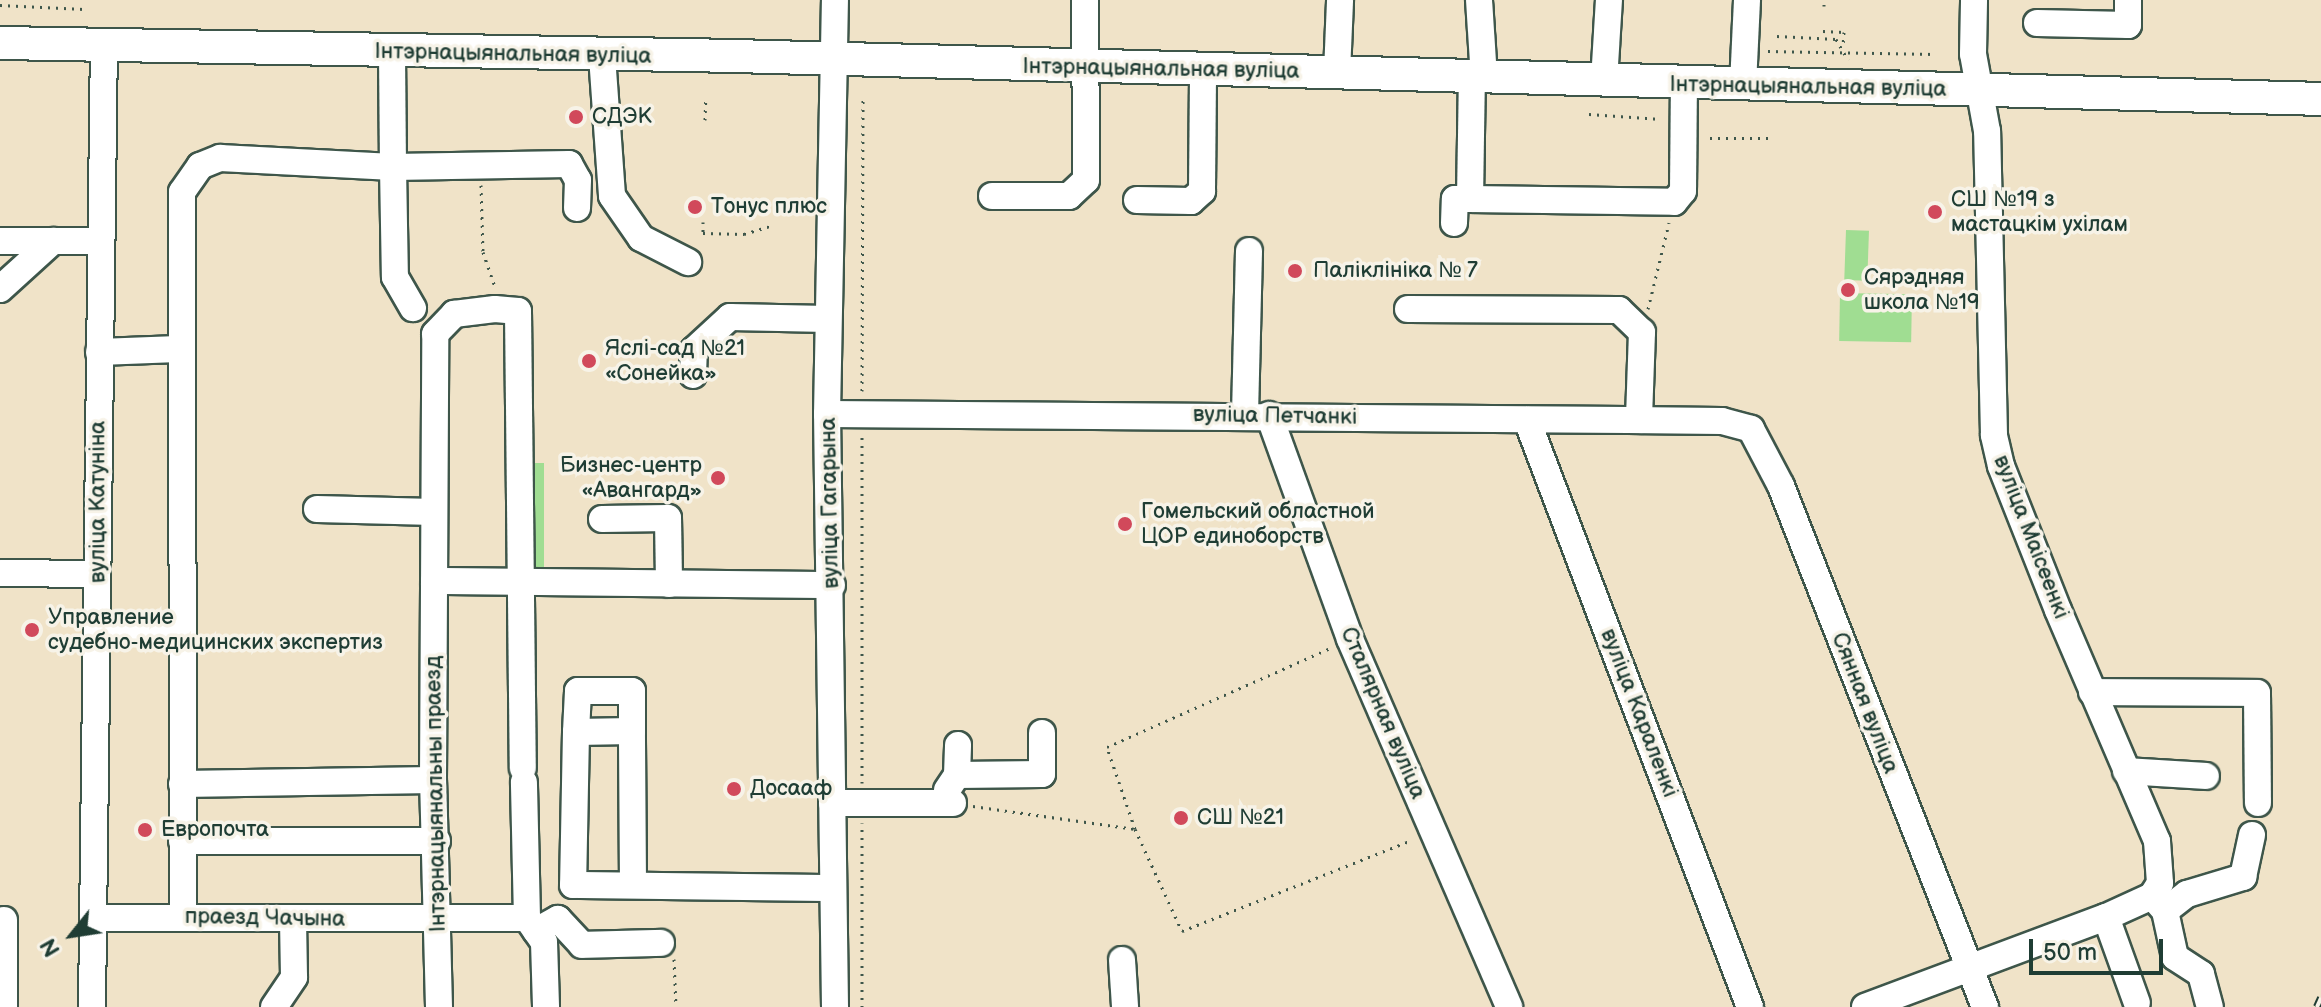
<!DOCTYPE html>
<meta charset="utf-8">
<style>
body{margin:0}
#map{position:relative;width:2321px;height:1007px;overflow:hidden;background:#f0e3c8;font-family:"Balsamiq Sans",sans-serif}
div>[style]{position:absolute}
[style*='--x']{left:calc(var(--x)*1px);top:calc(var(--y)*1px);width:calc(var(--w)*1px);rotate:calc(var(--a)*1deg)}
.green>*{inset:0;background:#a0dd92;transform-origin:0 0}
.path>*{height:3px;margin-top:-1.5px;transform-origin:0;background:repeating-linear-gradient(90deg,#3e564a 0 2px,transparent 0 8px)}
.roads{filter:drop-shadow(2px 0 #3e564a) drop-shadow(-2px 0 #3e564a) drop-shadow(0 2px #3e564a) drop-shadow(0 -2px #3e564a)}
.minor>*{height:26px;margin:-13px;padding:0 13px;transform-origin:13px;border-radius:13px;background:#fff}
.major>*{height:32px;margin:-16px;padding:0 16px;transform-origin:16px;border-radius:16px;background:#fff}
.rail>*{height:8px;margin-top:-4px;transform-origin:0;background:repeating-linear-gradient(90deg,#f7f3e8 0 15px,#1f3d34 0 30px);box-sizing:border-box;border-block:2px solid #1f3d34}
.dots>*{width:22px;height:22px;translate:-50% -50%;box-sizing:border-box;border:4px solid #f7f3e8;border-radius:50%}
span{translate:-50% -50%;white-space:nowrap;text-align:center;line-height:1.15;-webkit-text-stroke:7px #f7f3e8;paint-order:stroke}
.street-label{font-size:22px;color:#1f3d34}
.poi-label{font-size:22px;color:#1f3d34}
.left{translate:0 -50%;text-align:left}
.right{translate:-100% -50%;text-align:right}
.north{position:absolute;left:32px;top:895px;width:80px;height:80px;-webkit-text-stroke:6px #f7f3e8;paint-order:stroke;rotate:240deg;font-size:22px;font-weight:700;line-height:32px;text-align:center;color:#1f3d34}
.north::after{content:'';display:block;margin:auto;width:28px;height:36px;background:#1f3d34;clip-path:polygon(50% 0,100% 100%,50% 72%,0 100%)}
.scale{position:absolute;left:2029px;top:939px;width:134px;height:36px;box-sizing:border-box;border:4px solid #1f3d34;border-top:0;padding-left:10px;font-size:24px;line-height:28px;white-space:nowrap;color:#1f3d34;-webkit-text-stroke:6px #f7f3e8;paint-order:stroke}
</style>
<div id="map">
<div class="green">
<div style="left:1846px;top:230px;width:23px;height:50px;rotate:2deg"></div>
<div style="left:1840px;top:293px;width:72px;height:48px;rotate:1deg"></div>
<div style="left:525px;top:463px;width:19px;height:107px"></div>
</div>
<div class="path">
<div style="--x:0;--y:5;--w:84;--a:2.7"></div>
<div style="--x:1824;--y:6;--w:6;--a:-90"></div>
<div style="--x:1823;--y:31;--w:21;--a:3"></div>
<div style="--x:1844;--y:32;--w:15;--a:94"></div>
<div style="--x:1777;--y:36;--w:59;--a:2.9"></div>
<div style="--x:1836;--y:39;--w:24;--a:60"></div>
<div style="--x:1768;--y:51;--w:167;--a:1"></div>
<div style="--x:1589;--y:114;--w:72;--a:4"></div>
<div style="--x:705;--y:120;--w:23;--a:-88"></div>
<div style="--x:1710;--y:138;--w:63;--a:0"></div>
<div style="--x:481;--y:185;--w:67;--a:88.3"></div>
<div style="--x:483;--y:252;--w:37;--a:71"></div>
<div style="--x:703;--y:222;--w:11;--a:90"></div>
<div style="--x:703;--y:233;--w:41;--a:1.4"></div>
<div style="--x:744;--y:234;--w:28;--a:-17"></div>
<div style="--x:1648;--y:309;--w:89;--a:-76.3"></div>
<div style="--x:862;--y:391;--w:291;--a:-89.8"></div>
<div style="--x:862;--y:783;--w:348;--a:-90"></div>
<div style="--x:973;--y:806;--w:164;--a:8.1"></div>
<div style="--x:1135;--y:829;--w:87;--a:-108.9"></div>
<div style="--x:1107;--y:747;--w:244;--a:-23.9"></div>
<div style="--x:1135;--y:829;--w:112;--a:65.3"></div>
<div style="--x:1182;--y:931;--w:247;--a:-21.6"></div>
<div style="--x:674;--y:959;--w:48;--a:87.6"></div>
<div style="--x:862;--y:1007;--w:184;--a:-90"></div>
</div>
<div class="roads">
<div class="minor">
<div style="--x:1479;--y:0;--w:78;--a:86.3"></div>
<div style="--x:2037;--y:23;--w:91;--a:1.3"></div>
<div style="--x:2128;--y:25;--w:25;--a:-90"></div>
<div style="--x:392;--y:53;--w:114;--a:89.5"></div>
<div style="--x:393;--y:167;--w:176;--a:-1"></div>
<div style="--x:569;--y:164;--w:18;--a:61"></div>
<div style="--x:578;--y:180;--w:28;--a:92"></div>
<div style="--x:602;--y:56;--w:140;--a:85.9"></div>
<div style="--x:612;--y:196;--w:51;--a:55.4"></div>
<div style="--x:641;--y:238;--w:53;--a:27.1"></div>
<div style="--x:1337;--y:73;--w:73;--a:-87.6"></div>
<div style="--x:1604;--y:81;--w:81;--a:-86.5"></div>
<div style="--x:1743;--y:85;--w:85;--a:-87.3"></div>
<div style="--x:992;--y:196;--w:77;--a:0"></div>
<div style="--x:1069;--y:196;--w:23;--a:-43"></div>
<div style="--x:1086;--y:180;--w:180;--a:-90.3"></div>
<div style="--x:1470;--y:199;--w:204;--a:0.8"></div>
<div style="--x:1674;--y:202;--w:14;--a:-51"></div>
<div style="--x:1683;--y:191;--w:108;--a:-89.5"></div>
<div style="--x:1137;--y:200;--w:54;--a:1.1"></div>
<div style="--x:1191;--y:201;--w:15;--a:-42"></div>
<div style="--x:1202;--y:191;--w:121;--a:-89.5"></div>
<div style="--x:1454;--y:223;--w:24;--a:-88"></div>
<div style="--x:1455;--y:199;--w:15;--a:0"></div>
<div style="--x:1470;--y:199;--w:122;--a:-89.1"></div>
<div style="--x:0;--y:241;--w:53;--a:0"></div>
<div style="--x:0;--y:289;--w:72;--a:-42.2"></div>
<div style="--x:53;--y:241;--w:46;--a:0"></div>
<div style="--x:1408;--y:309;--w:211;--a:0.3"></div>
<div style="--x:1619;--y:310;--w:32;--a:44"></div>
<div style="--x:1642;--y:332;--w:88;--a:92"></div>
<div style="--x:99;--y:352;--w:79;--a:-2.2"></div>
<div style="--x:693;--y:375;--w:25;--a:-88"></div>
<div style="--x:694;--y:350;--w:49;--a:-42.5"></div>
<div style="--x:730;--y:317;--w:98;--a:1.2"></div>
<div style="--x:827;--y:414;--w:801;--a:0.43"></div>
<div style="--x:1628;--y:420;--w:94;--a:0.6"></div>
<div style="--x:1722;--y:421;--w:30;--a:15"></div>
<div style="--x:1751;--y:429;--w:64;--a:62.2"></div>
<div style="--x:1781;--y:486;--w:560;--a:68.62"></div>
<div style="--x:1245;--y:415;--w:164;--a:-88.6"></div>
<div style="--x:1269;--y:415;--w:238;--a:70.1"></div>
<div style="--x:1350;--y:639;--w:401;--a:66.6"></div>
<div style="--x:1527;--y:420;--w:628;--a:69.2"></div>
<div style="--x:317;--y:509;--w:117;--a:1.5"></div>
<div style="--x:602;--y:519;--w:66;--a:-0.9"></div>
<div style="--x:668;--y:518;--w:66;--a:89.1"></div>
<div style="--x:0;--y:573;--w:97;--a:0.6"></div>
<div style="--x:434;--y:581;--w:398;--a:0.6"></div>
<div style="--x:97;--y:629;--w:83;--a:-0.7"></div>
<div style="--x:2092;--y:692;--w:165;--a:0.3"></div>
<div style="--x:2257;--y:693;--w:110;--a:89.5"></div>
<div style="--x:576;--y:732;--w:41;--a:-87.2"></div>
<div style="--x:578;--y:691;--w:54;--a:0"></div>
<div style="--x:632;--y:691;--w:40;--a:90"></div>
<div style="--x:2126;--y:771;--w:80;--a:3.6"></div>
<div style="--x:957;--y:775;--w:85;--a:-0.7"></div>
<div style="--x:1042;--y:774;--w:41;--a:-90"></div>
<div style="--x:182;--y:784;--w:251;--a:-0.9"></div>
<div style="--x:947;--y:790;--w:18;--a:-56"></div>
<div style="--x:957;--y:775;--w:30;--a:-88"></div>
<div style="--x:832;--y:803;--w:121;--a:0"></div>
<div style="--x:182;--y:841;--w:255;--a:0"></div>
<div style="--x:633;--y:884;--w:153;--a:-90.4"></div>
<div style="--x:632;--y:731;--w:56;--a:179"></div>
<div style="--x:576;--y:732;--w:153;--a:91.1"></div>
<div style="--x:573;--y:885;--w:259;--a:0.7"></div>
<div style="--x:2152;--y:896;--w:20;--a:49"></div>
<div style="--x:2165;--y:911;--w:47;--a:77.7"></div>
<div style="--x:2175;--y:957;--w:31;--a:33"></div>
<div style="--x:2201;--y:974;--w:34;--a:75"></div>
<div style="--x:2165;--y:911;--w:28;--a:-38"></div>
<div style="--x:2187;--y:894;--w:59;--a:-16.9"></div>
<div style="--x:2243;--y:877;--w:43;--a:-77.9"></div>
<div style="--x:183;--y:917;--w:725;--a:-90.08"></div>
<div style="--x:182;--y:192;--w:32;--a:-55"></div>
<div style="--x:200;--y:166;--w:22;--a:-22"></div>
<div style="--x:220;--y:158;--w:173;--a:3"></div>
<div style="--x:393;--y:167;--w:110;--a:89"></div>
<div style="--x:395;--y:277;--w:36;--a:60"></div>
<div style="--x:2106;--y:917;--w:91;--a:70.2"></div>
<div style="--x:93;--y:918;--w:434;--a:0"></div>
<div style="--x:527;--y:918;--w:136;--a:-91.3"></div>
<div style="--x:527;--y:918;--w:29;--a:55"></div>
<div style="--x:544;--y:942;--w:65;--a:88.2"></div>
<div style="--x:4;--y:920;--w:87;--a:90"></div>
<div style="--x:536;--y:931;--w:25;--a:-29"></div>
<div style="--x:558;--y:919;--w:35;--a:47"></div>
<div style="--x:582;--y:945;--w:79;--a:-1.5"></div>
<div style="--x:1122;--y:960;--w:47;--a:86.3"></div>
<div style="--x:92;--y:1007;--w:962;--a:-89.29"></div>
<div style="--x:274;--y:1007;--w:36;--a:-56"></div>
<div style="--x:294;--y:977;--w:59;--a:-91"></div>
<div style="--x:439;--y:1007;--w:227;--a:-91.5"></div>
<div style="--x:433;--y:780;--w:446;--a:-89.7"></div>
<div style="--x:435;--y:334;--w:28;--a:-46"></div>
<div style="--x:454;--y:314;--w:41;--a:-7"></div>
<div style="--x:495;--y:309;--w:23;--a:5"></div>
<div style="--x:518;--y:311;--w:457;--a:89.4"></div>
<div style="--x:835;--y:1007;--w:593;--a:-90.77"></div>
<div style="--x:827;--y:414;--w:414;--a:-88.9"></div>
<div style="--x:1865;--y:1007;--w:257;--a:-20.5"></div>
<div style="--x:2106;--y:917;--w:51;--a:-24.5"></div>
<div style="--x:2152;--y:896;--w:15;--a:-58"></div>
<div style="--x:2160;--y:883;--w:42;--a:-94.1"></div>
<div style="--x:2157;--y:841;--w:251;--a:-113.2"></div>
<div style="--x:2058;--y:610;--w:155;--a:-111.6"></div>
<div style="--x:2001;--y:466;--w:32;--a:-103"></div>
<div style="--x:1994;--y:435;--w:304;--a:-91.3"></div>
<div style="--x:1987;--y:131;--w:78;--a:-100.3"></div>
<div style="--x:1973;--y:54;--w:54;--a:-88.9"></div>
</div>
<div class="major">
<div style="--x:0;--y:43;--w:734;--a:1.01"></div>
<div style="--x:734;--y:56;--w:1588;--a:1.55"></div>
</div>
</div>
<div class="rail">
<div style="--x:2317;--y:1007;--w:10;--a:-66"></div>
</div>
<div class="dots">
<div style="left:576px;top:117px;background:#d1495b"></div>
<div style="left:695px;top:207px;background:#d1495b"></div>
<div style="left:1935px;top:212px;background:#d1495b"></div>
<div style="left:1295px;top:271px;background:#d1495b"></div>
<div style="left:1848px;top:290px;background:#d1495b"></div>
<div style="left:589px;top:361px;background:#d1495b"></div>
<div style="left:718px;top:478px;background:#d1495b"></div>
<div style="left:1125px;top:524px;background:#d1495b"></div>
<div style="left:32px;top:630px;background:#d1495b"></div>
<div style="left:734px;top:789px;background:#d1495b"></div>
<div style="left:1181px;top:818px;background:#d1495b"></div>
<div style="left:145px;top:830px;background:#d1495b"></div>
</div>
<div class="street-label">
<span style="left:513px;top:54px;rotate:1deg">Інтэрнацыянальная вуліца</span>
<span style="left:1161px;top:69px;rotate:1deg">Інтэрнацыянальная вуліца</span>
<span style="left:1808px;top:87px;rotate:1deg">Інтэрнацыянальная вуліца</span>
<span style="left:1275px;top:416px;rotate:1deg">вуліца Петчанкі</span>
<span style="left:98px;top:502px;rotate:-90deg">вуліца Катуніна</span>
<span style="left:830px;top:503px;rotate:-91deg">вуліца Гагарына</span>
<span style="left:2031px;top:537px;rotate:69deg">вуліца Маісеенкі</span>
<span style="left:1865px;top:703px;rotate:69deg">Сянная вуліца</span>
<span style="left:1383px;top:713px;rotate:67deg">Сталярная вуліца</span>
<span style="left:1639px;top:713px;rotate:69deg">вуліца Караленкі</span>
<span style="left:436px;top:794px;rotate:-91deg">Інтэрнацыянальны праезд</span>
<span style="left:265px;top:918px;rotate:1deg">праезд Чачына</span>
</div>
<div class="poi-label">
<span class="left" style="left:592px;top:117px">СДЭК</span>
<span class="left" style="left:1951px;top:212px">СШ №19 з<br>мастацкім ухілам</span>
<span class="left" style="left:711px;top:207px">Тонус плюс</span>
<span class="left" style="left:1313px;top:271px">Паліклініка № 7</span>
<span class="left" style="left:1864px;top:290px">Сярэдняя<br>школа №19</span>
<span class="left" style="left:605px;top:361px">Яслі-сад №21<br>«Сонейка»</span>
<span class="right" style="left:702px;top:478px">Бизнес-центр<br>«Авангард»</span>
<span class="left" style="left:1141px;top:524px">Гомельский областной<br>ЦОР единоборств</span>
<span class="left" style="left:48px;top:630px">Управление<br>судебно-медицинских экспертиз</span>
<span class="left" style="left:750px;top:789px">Досааф</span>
<span class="left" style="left:1197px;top:818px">СШ №21</span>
<span class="left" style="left:161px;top:830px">Европочта</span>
</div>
<div class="north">N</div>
<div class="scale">50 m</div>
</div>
